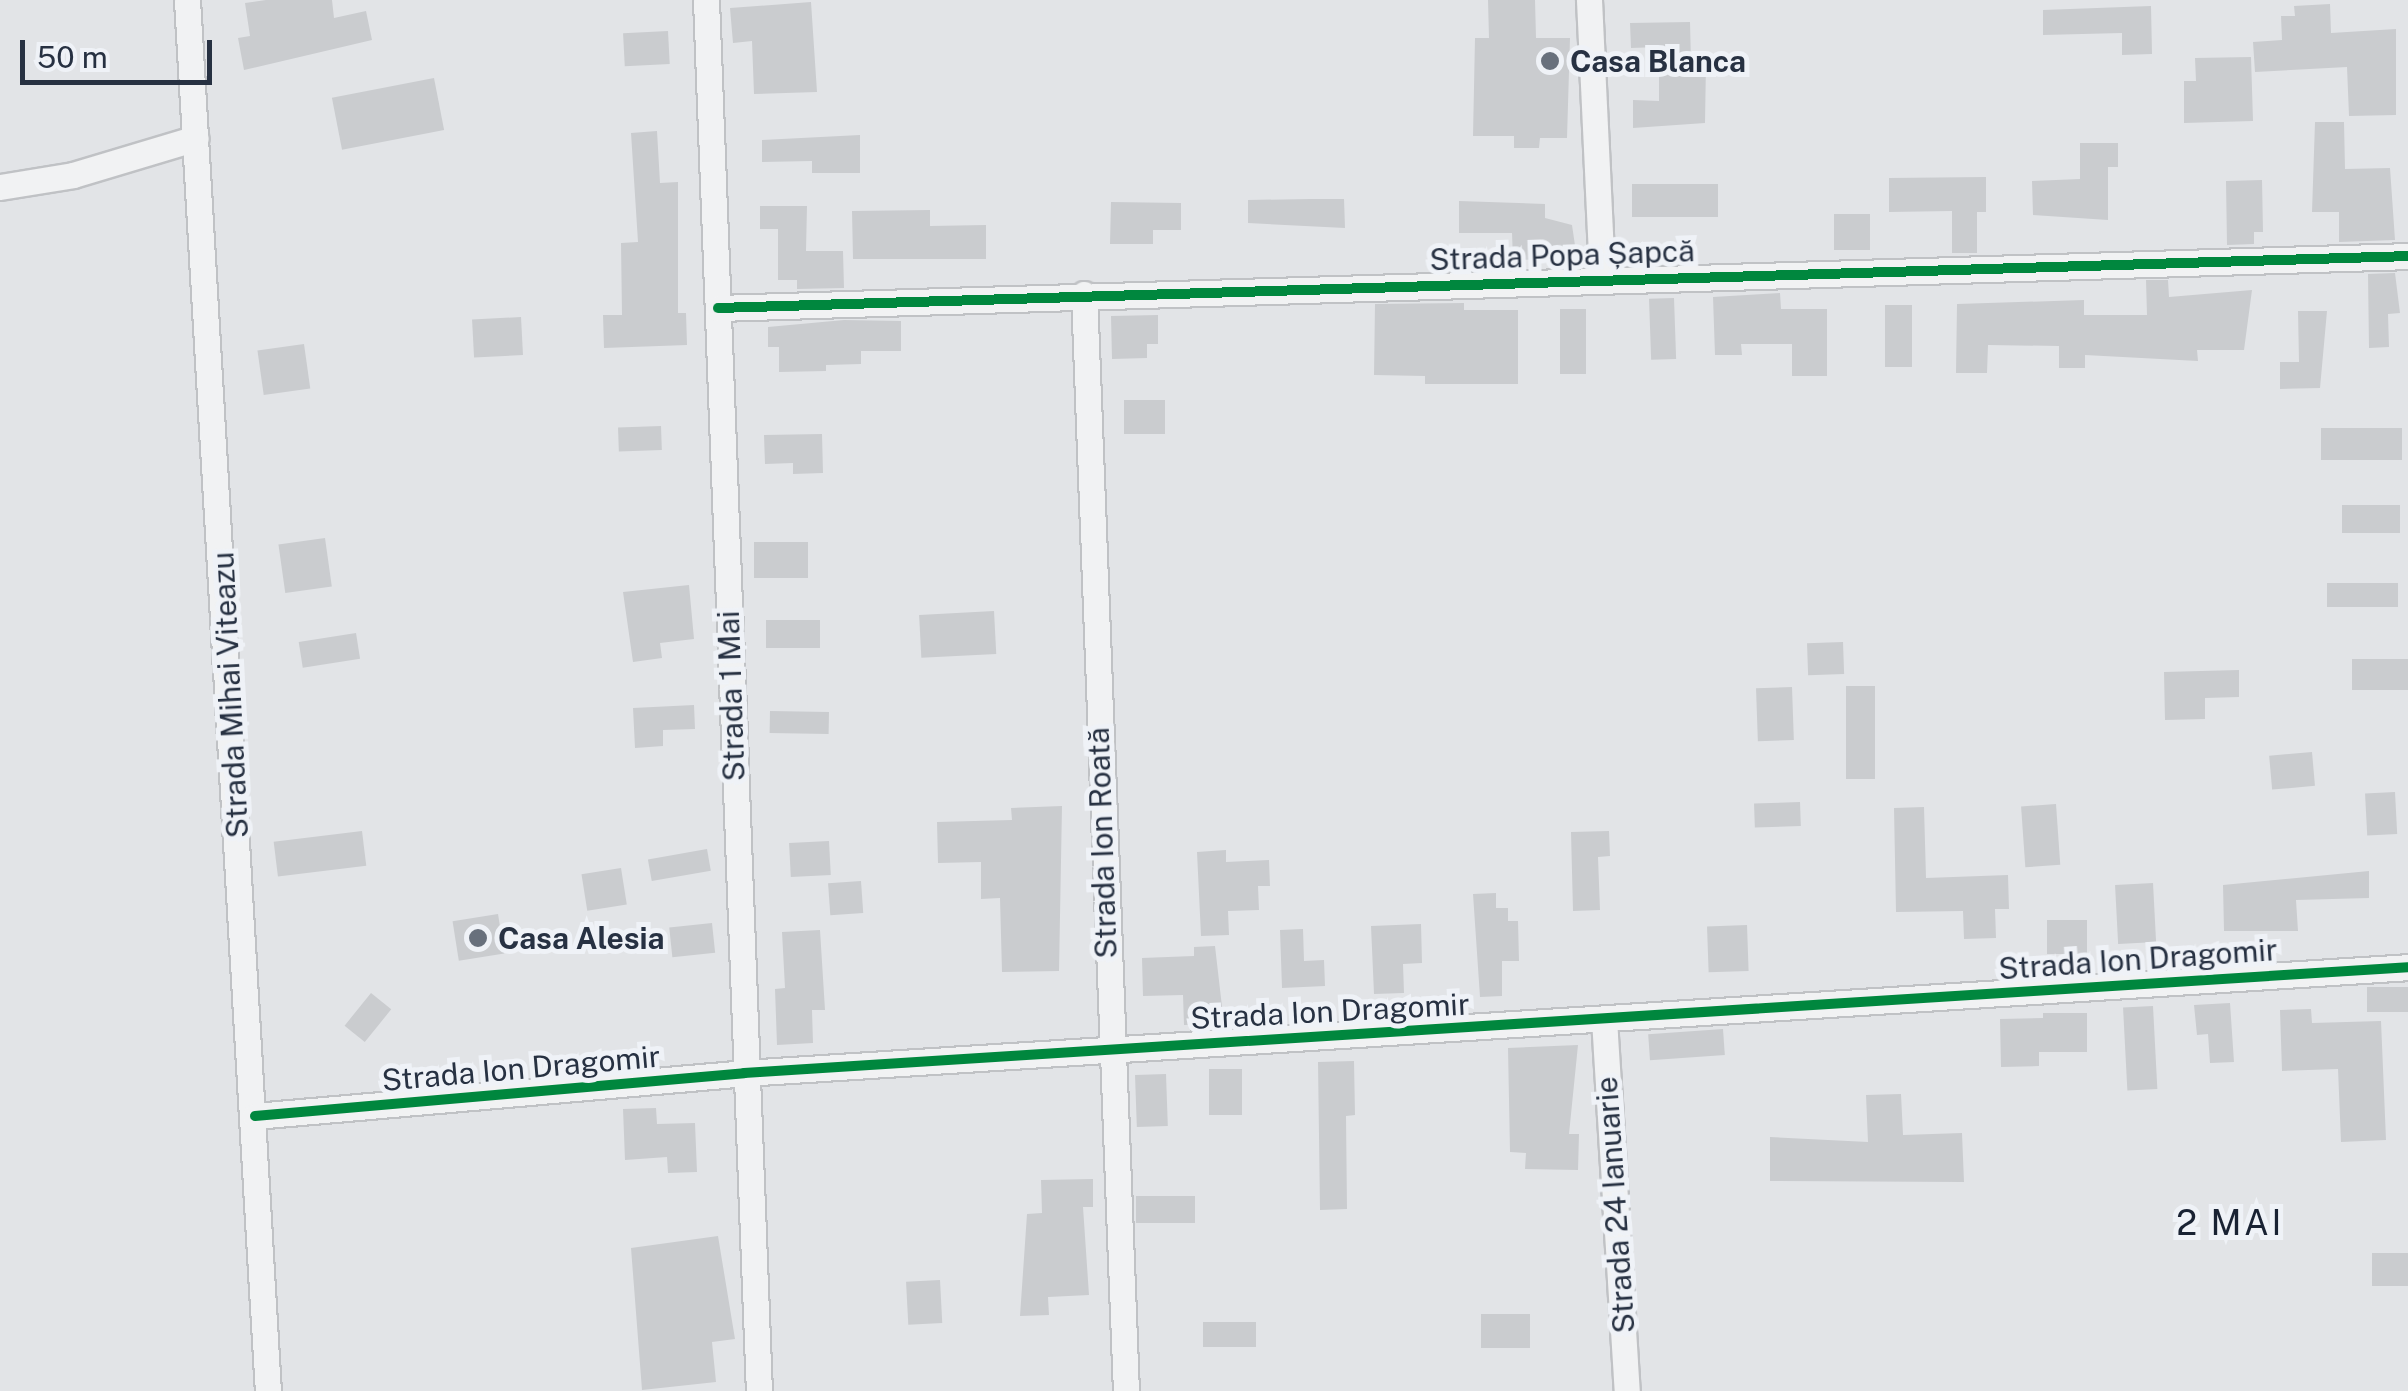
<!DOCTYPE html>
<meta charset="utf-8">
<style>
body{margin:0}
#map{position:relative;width:2408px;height:1391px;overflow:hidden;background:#e2e4e7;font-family:"Public Sans",sans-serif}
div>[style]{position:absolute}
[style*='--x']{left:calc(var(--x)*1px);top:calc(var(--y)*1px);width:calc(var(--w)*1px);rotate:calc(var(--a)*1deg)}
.building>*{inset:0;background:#cacccf;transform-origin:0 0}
.roads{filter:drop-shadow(2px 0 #c0c2c5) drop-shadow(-2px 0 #c0c2c5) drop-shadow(0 2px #c0c2c5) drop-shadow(0 -2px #c0c2c5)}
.street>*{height:25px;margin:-12.5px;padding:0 12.5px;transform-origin:12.5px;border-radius:12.5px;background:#f1f2f3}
.cycleway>*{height:10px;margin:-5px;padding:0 5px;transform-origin:5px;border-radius:5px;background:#00873e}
.dots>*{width:28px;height:28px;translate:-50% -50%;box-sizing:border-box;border:5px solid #eff2f7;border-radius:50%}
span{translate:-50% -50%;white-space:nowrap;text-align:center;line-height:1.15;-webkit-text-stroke:10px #eff2f7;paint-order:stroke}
.poi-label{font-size:30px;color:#273142;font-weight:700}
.left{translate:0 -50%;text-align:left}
.street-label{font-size:30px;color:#273142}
.quarter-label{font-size:35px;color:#192233;letter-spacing:2.5px}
.scale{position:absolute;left:20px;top:40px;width:192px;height:45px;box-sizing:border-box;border:5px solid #273142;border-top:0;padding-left:12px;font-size:30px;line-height:35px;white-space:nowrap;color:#273142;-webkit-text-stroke:8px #eff2f7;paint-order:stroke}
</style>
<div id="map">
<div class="building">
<div style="clip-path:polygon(266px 0,332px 0,334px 18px,366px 11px,372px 40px,244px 70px,238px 38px,250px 36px,245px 3px)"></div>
<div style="clip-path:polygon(1488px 0,1535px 0,1536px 38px,1570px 38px,1567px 138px,1540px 138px,1539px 148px,1514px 148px,1514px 136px,1473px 136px,1475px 38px,1489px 38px)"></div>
<div style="clip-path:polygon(811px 2px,817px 92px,754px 94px,752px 41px,733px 43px,730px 8px)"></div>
<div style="clip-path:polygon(2330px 4px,2331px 33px,2396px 29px,2396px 115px,2349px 116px,2347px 67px,2255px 72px,2253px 42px,2282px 40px,2281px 16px,2295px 16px,2294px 6px)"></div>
<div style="clip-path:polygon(2151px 6px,2152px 54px,2122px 55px,2122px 33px,2043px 35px,2043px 10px)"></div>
<div style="clip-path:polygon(1690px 22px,1691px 63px,1706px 63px,1705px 123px,1633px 128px,1633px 100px,1659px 101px,1659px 47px,1631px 48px,1630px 23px)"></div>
<div style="left:668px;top:31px;width:33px;height:45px;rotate:87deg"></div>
<div style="clip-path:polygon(2251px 57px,2253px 121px,2184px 123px,2184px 81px,2196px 81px,2195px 58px)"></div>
<div style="left:434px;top:78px;width:53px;height:104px;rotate:79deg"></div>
<div style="clip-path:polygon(2315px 122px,2344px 122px,2345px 169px,2390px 168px,2395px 240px,2339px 242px,2339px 212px,2312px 212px)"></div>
<div style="clip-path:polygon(657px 131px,660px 183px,678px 182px,678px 313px,686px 313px,687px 345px,604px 348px,603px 315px,622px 315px,621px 243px,638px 242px,631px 133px)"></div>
<div style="clip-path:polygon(860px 135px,860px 173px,812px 173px,812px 161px,762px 162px,762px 140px)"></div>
<div style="clip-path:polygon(2080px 143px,2118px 143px,2118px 167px,2108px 167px,2108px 220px,2033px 215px,2032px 181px,2080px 179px)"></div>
<div style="clip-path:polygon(1986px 177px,1986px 212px,1977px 212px,1977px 253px,1952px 253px,1952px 211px,1889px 212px,1889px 178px)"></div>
<div style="clip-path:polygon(2262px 180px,2263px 232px,2254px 232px,2254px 244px,2227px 245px,2226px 181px)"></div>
<div style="left:1632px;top:184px;width:86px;height:33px"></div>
<div style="clip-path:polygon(1310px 199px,1344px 199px,1345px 228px,1248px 223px,1248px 200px)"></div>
<div style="clip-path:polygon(1459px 201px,1545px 204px,1545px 218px,1572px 225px,1577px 259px,1513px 260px,1512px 233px,1459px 233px)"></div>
<div style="clip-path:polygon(1111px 202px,1181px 203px,1181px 230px,1153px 230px,1153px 244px,1110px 244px)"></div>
<div style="clip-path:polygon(760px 206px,807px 206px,806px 251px,843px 251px,844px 288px,797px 289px,797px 280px,778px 280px,778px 229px,760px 229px)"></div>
<div style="clip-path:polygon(930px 210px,930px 226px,986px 225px,986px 259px,853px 259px,852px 211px)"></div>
<div style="left:1834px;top:214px;width:36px;height:36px"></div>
<div style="clip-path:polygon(2395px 273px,2400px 313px,2388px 314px,2389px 347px,2369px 348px,2368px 274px)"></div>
<div style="clip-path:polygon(2146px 280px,2168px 280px,2169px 297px,2252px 290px,2244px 350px,2197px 350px,2198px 361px,2085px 355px,2085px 368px,2059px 368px,2059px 346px,1988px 345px,1987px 373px,1956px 373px,1957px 304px,2084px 300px,2084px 315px,2147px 315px)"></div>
<div style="clip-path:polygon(1780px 293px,1781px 309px,1827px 309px,1827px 376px,1792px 376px,1792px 344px,1741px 344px,1742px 355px,1715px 355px,1713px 297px)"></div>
<div style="left:1674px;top:298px;width:61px;height:25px;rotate:88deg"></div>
<div style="clip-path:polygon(1464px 303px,1464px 310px,1518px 310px,1518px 384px,1425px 384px,1425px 376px,1374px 375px,1375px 304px)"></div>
<div style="left:1885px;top:305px;width:27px;height:62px"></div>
<div style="left:1560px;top:309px;width:26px;height:65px"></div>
<div style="clip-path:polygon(2298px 311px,2327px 311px,2320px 388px,2280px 389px,2280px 362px,2299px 362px)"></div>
<div style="clip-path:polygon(1158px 315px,1158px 344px,1147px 344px,1147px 358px,1112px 359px,1111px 316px)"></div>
<div style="left:521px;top:317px;width:38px;height:49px;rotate:87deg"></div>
<div style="clip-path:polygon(844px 320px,901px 321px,901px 351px,861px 351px,861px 364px,826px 365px,826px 371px,779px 372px,779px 347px,768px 347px,768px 327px)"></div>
<div style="left:304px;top:344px;width:45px;height:47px;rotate:82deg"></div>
<div style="left:1124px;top:400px;width:41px;height:34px"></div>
<div style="left:661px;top:426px;width:24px;height:43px;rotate:88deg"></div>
<div style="left:2321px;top:428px;width:81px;height:32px"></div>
<div style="clip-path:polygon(822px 434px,823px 473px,793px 474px,793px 463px,765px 464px,764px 435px)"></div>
<div style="left:2342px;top:505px;width:58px;height:28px"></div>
<div style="left:325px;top:538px;width:49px;height:47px;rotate:82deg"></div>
<div style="left:754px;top:542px;width:54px;height:36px"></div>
<div style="left:2327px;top:583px;width:71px;height:24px"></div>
<div style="clip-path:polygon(689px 585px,694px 639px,660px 643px,662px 658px,633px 662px,623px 592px)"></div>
<div style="left:994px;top:611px;width:43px;height:75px;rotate:87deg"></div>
<div style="left:766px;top:620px;width:54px;height:28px"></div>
<div style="left:356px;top:633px;width:26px;height:58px;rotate:81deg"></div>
<div style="left:1843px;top:642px;width:32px;height:36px;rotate:88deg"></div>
<div style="left:2408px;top:659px;width:31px;height:56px;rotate:90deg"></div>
<div style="clip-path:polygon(2239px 670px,2239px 697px,2205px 698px,2205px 719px,2165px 720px,2164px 672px)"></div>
<div style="left:1846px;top:686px;width:29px;height:93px"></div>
<div style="left:1792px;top:687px;width:53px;height:36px;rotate:88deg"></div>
<div style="clip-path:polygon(694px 705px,695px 729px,663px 730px,663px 746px,635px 748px,633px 708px)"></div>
<div style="left:770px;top:711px;width:59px;height:22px;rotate:1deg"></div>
<div style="left:2312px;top:752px;width:34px;height:43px;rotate:85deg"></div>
<div style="left:2395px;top:792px;width:42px;height:30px;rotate:87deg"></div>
<div style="left:1800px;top:802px;width:24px;height:46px;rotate:88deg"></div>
<div style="left:2056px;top:804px;width:61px;height:35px;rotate:86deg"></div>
<div style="clip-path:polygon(1062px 806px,1059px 971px,1002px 972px,1000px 898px,981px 899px,981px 862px,938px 863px,937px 822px,1012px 820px,1011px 808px)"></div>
<div style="clip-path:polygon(1924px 807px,1926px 878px,2008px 875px,2009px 909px,1995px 909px,1996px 938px,1964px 939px,1963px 911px,1896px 912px,1894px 808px)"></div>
<div style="left:362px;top:831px;width:35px;height:89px;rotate:83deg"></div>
<div style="clip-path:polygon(1609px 831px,1610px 856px,1598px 857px,1600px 910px,1573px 911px,1571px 832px)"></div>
<div style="left:829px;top:841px;width:34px;height:40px;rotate:87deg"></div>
<div style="left:707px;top:849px;width:22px;height:60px;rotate:80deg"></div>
<div style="clip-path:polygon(1226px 850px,1226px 862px,1269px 860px,1270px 886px,1258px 886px,1259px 910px,1228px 911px,1229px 935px,1201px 936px,1197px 852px)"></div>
<div style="left:621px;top:868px;width:37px;height:40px;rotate:81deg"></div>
<div style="clip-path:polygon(2369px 871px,2369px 898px,2296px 900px,2298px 931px,2224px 931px,2223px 885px)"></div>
<div style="left:861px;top:881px;width:32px;height:33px;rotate:86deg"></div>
<div style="left:2153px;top:883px;width:59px;height:38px;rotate:87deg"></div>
<div style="clip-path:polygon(1496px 893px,1496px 908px,1508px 908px,1508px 921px,1518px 921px,1519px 961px,1502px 961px,1502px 996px,1480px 997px,1473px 894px)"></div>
<div style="left:498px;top:914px;width:40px;height:46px;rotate:81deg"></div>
<div style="left:2087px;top:920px;width:34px;height:40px;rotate:90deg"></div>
<div style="left:712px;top:923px;width:30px;height:43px;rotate:84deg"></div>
<div style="clip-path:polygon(1421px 924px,1422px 963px,1403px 964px,1404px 993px,1374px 994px,1371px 926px)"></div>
<div style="left:1747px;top:925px;width:46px;height:40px;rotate:88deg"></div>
<div style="clip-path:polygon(1303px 929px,1304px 961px,1324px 960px,1325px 986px,1282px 988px,1280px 930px)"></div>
<div style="clip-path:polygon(820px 930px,825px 1010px,812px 1010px,813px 1043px,777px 1045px,775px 989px,785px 988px,782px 932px)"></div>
<div style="clip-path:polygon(1215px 946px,1224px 1024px,1184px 1025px,1183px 995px,1143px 996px,1142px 958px,1194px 956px,1194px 947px)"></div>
<div style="left:2408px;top:987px;width:25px;height:41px;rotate:90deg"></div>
<div style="left:371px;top:993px;width:26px;height:42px;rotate:39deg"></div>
<div style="clip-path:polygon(2230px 1003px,2234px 1062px,2210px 1063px,2208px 1034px,2197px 1035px,2194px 1005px)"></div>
<div style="left:2153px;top:1006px;width:83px;height:30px;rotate:87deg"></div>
<div style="clip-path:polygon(2311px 1009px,2312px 1023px,2381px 1021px,2386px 1140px,2341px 1142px,2338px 1069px,2282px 1071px,2280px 1010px)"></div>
<div style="clip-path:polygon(2043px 1013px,2087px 1013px,2087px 1052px,2039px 1052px,2039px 1066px,2001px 1067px,2000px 1019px,2043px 1018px)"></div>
<div style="left:1723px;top:1029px;width:26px;height:75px;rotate:86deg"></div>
<div style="clip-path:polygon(1578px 1045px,1569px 1134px,1579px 1134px,1578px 1170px,1525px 1169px,1526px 1153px,1510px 1152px,1508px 1048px)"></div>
<div style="clip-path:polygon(1354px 1061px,1355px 1115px,1346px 1116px,1347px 1209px,1320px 1210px,1318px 1062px)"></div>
<div style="left:1209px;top:1069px;width:33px;height:46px"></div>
<div style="left:1166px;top:1074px;width:52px;height:31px;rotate:88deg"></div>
<div style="clip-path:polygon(1901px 1094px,1903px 1135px,1962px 1133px,1964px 1182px,1770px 1181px,1770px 1137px,1868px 1142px,1866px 1095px)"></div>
<div style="clip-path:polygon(656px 1108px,657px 1124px,695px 1123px,697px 1172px,668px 1173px,667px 1157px,625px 1160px,623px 1109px)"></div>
<div style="clip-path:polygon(1093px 1179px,1093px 1207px,1083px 1207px,1089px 1295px,1048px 1297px,1049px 1315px,1020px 1316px,1027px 1214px,1042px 1213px,1041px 1180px)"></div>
<div style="left:1136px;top:1196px;width:59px;height:27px"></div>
<div style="clip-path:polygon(718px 1236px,735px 1339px,712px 1342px,716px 1382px,642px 1390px,631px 1248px)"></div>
<div style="left:2408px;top:1253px;width:33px;height:36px;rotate:90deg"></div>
<div style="left:940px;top:1280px;width:43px;height:34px;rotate:87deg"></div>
<div style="left:1481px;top:1314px;width:49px;height:34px"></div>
<div style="left:1203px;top:1322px;width:53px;height:25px"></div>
</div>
<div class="roads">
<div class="street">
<div style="--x:187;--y:0;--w:1393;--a:86.67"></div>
<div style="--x:706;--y:0;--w:1392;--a:87.82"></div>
<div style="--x:1589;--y:0;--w:279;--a:87.3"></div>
<div style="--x:0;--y:187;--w:74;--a:-9.3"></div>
<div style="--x:73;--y:175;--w:128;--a:-16.7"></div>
<div style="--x:1084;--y:294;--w:1098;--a:87.81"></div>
<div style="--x:718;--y:308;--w:1691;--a:-1.76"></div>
<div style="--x:1604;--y:1019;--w:373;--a:86.5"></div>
<div style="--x:255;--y:1116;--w:491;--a:-5"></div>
<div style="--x:744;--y:1073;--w:1667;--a:-3.64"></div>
</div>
</div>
<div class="cycleway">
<div style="--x:718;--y:308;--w:1691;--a:-1.76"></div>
<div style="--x:255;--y:1116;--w:491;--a:-5"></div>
<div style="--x:744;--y:1073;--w:1667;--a:-3.64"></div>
</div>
<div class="dots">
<div style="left:1550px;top:61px;background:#68707c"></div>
<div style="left:478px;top:938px;background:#68707c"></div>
</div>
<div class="poi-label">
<span class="left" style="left:1570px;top:61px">Casa Blanca</span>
<span class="left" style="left:498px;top:938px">Casa Alesia</span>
</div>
<div class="street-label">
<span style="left:1562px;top:255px;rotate:-2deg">Strada Popa Șapcă</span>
<span style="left:230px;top:695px;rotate:-93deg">Strada Mihai Viteazu</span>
<span style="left:731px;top:696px;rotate:-92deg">Strada 1 Mai</span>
<span style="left:1102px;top:843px;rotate:-92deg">Strada Ion Roată</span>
<span style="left:2138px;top:959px;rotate:-4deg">Strada Ion Dragomir</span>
<span style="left:1330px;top:1011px;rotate:-3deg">Strada Ion Dragomir</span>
<span style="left:521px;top:1068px;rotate:-5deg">Strada Ion Dragomir</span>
<span style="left:1615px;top:1205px;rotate:-94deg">Strada 24 Ianuarie</span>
</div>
<div class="quarter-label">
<span style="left:2230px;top:1223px">2 MAI</span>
</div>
<div class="scale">50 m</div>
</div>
